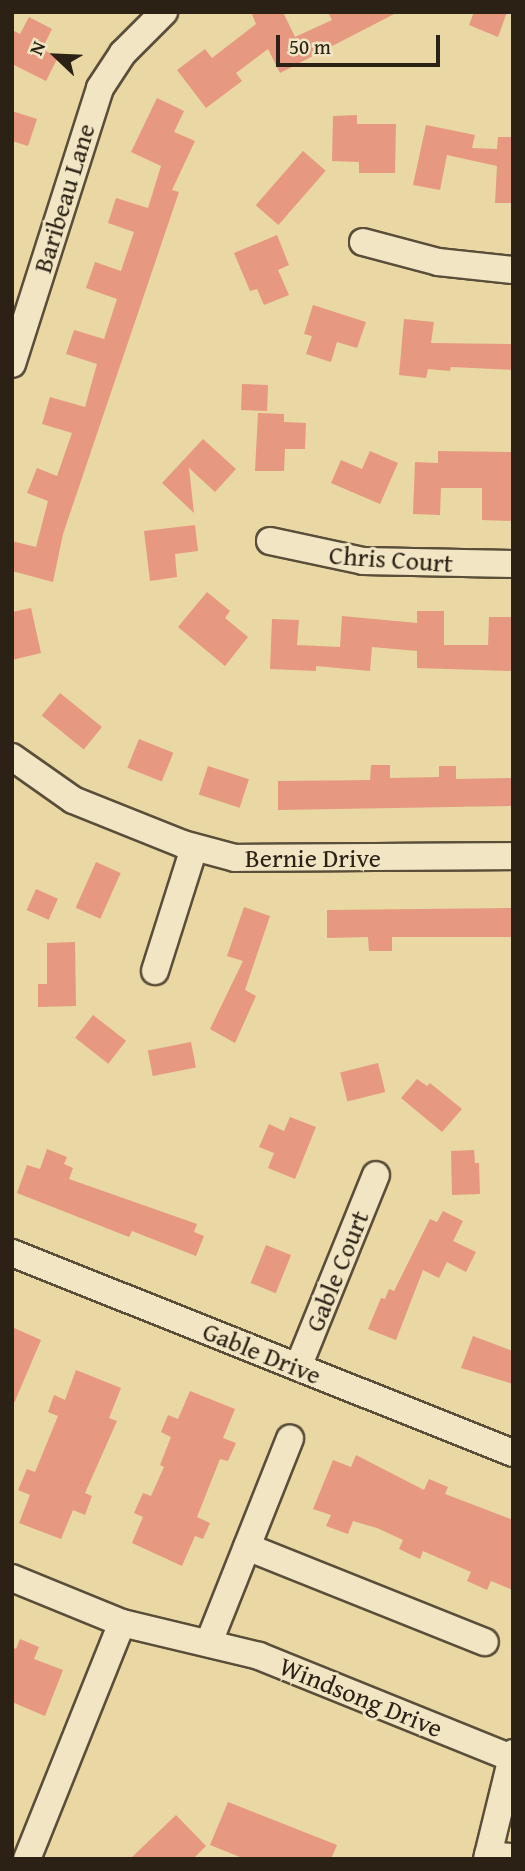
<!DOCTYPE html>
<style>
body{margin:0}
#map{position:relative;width:525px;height:1871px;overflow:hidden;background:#e9d7a4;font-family:"Gentium Book Plus",serif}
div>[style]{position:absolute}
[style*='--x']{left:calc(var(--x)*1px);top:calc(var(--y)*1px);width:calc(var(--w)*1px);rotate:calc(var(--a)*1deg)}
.building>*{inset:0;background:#e69980;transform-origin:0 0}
.roads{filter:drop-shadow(2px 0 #5a4e39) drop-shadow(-2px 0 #5a4e39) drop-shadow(0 2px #5a4e39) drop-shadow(0 -2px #5a4e39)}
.minor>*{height:26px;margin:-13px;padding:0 13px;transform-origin:13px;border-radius:13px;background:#f1e5c4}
span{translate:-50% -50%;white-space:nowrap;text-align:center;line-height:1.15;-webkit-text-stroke:6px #f1e5c4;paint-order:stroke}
.street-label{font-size:26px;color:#2b2115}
.frame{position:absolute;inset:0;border:14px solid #2b2115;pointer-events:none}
.north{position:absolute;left:21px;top:21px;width:70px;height:70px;-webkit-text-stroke:5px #f1e5c4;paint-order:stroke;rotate:293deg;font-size:19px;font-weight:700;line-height:28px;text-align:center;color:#2b2115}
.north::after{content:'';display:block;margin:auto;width:24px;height:32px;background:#2b2115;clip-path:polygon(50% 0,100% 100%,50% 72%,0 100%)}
.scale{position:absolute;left:276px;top:35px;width:164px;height:32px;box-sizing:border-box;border:4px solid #2b2115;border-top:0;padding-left:9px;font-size:21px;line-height:24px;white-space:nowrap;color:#2b2115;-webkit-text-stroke:5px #f1e5c4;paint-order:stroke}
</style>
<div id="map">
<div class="building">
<div style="clip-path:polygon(251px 12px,283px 12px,295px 37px,332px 20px,328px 12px,398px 12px,280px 73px,268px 49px,236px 73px,242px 81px,206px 108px,177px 70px,205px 49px,212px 58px,256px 24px)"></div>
<div style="clip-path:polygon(474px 12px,507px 12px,498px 37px,469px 25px)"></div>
<div style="clip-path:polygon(29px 17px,52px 29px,42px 49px,58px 57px,46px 81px,12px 64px,12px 30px,20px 34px)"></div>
<div style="clip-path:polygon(157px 98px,184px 111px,174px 132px,195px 141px,172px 190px,179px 192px,63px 534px,53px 582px,12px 571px,12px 541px,36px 547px,48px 501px,27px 493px,37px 468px,57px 476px,72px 433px,42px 424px,50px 397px,85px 407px,97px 364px,66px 354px,74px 330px,104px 339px,117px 299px,86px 288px,95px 262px,121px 271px,134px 232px,108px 223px,116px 198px,148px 208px,161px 166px,131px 152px)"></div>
<div style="clip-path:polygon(12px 111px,37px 119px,28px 146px,12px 141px)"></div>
<div style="clip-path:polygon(357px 115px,357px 124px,396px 124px,395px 173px,359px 173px,359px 162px,332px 161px,333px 116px)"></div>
<div style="clip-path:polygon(426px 125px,475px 135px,472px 148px,497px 149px,498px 137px,513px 137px,513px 203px,495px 203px,497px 166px,447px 155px,440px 190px,413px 185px)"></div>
<div style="left:303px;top:151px;width:30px;height:72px;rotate:41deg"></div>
<div style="clip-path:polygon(277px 235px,289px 265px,278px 270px,289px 295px,264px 305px,257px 289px,250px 291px,234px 253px)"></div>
<div style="clip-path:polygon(313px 305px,366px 322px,357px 348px,337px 342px,331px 362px,306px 354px,312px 336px,304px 334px)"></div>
<div style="clip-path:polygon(404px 319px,434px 322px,431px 343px,513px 344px,513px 370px,451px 367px,450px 371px,428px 369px,426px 378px,399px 375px)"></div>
<div style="left:242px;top:384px;width:26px;height:26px;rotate:2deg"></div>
<div style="clip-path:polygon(258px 413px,284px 414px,284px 422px,306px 423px,305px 449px,285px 449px,284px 471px,255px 471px)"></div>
<div style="clip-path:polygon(203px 439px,236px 469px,215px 492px,189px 468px,194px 513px,162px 483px)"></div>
<div style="clip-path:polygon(370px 451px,398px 463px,380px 504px,331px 483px,341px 460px,362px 469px)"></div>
<div style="clip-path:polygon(438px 451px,513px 452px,513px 521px,482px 520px,482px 488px,441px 488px,440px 515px,413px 514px,415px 462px,438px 463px)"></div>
<div style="clip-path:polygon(195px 525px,198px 551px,175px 554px,177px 577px,150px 581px,144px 531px)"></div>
<div style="clip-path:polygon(207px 592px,230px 611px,225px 618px,248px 637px,225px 666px,178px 627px)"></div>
<div style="clip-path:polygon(31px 608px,41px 653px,12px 660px,12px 612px)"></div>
<div style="clip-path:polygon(417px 611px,444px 611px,444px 645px,488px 645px,489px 617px,513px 617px,513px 671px,417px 668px,417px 651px,372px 647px,370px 671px,316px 666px,316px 671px,270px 669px,272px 619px,299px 620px,297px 645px,340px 647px,342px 616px,417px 623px)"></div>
<div style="left:60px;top:693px;width:54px;height:29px;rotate:39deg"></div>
<div style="left:139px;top:739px;width:37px;height:31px;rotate:22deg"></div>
<div style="clip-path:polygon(371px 765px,390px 765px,390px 778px,439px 777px,439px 766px,456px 766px,456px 779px,513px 778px,513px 806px,278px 810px,278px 781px,370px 780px)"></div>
<div style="left:208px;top:766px;width:43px;height:30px;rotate:18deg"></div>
<div style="left:96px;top:862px;width:27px;height:50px;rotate:24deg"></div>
<div style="left:36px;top:889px;width:24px;height:23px;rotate:24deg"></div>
<div style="clip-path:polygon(244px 907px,270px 916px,245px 990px,256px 996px,235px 1043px,210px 1029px,243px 961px,227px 956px)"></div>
<div style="clip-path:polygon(513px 908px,513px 937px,392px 937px,392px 951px,369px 951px,368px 937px,327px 938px,327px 910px)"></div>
<div style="clip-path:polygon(75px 942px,76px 1006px,38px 1007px,38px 984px,47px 984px,47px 943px)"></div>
<div style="left:93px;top:1015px;width:42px;height:29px;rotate:38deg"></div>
<div style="left:191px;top:1042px;width:26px;height:44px;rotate:79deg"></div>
<div style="left:378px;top:1063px;width:30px;height:39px;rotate:76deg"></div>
<div style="clip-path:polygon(417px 1079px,427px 1086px,430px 1083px,462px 1109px,442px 1132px,401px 1098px)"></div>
<div style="clip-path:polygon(290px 1117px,316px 1127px,295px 1179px,268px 1168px,274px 1153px,259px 1147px,269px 1124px,284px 1131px)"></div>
<div style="clip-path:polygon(47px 1149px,67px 1157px,64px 1164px,73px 1168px,69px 1179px,197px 1224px,194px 1232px,204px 1236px,196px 1256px,132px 1231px,129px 1237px,17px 1193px,27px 1165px,40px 1169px)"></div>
<div style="clip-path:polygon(474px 1150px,475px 1163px,479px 1163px,480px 1194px,452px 1195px,451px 1151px)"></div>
<div style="clip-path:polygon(443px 1211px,463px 1221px,453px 1241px,476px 1252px,466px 1272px,447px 1262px,439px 1278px,423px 1270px,396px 1340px,368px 1329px,381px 1298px,385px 1299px,389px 1289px,394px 1291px,430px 1219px,437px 1222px)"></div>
<div style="left:266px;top:1245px;width:27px;height:41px;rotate:22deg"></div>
<div style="clip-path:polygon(12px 1327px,41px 1340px,12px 1408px)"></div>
<div style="clip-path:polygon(473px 1336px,513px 1351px,513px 1384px,461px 1368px)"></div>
<div style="clip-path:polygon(76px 1370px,121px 1388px,109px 1418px,117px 1421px,85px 1493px,92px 1496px,85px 1515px,73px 1510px,61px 1539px,19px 1523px,30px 1495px,18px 1490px,27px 1469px,35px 1472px,58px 1416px,48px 1412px,54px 1395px,65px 1400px)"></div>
<div style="clip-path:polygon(190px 1391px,235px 1409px,223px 1438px,236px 1443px,228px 1461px,220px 1459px,197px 1517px,210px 1523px,203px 1539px,195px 1536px,182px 1566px,132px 1543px,143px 1517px,134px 1513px,143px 1493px,151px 1496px,164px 1467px,160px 1465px,171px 1437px,161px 1432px,168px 1415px,178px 1419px)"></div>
<div style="clip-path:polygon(356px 1455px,424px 1490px,429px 1479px,448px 1487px,445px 1494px,513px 1520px,513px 1590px,491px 1581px,487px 1590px,467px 1581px,471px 1572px,423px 1551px,420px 1559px,399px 1549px,403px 1540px,377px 1528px,353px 1521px,348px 1534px,326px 1526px,331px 1515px,313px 1509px,333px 1460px,351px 1467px)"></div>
<div style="clip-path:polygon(20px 1639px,39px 1647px,34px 1659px,63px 1670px,45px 1716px,12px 1702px,12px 1647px,16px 1649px)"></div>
<div style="clip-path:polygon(228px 1802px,337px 1845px,331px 1859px,245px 1859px,210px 1845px)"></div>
<div style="clip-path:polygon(176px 1815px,206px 1846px,193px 1859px,130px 1859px)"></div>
</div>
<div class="roads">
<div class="minor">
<div style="--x:363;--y:242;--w:78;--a:14.9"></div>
<div style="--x:438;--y:262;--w:75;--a:6.1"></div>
<div style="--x:12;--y:364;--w:290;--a:-72.3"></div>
<div style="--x:100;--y:88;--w:42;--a:-56.7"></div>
<div style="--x:123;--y:53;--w:58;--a:-45"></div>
<div style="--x:270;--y:541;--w:95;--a:12.1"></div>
<div style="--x:363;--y:561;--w:150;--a:1.1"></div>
<div style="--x:12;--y:757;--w:75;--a:35.2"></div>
<div style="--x:73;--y:800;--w:118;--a:21.8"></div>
<div style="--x:183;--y:844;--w:54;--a:15.1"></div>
<div style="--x:235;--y:858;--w:278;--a:-0.4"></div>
<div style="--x:155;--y:971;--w:129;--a:-72.4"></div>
<div style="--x:12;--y:1253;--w:539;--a:21.76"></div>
<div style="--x:298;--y:1367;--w:207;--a:-67.9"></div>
<div style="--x:247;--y:1547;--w:256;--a:21.8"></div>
<div style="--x:12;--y:1578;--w:119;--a:22.2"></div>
<div style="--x:122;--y:1623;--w:141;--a:13.5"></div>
<div style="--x:259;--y:1656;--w:272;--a:22"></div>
<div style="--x:209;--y:1642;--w:219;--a:-68.3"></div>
<div style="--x:488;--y:1855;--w:25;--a:5"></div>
<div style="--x:27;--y:1859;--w:254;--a:-68.1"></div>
<div style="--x:487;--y:1859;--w:109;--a:-76.2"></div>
</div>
</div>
<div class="street-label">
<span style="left:64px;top:198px;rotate:-73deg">Baribeau Lane</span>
<span style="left:391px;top:559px;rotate:4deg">Chris Court</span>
<span style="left:313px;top:858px">Bernie Drive</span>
<span style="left:337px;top:1271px;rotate:-68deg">Gable Court</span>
<span style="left:262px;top:1353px;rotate:22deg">Gable Drive</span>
<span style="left:361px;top:1697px;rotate:22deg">Windsong Drive</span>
</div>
<div class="frame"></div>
<div class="north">N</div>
<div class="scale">50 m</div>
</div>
